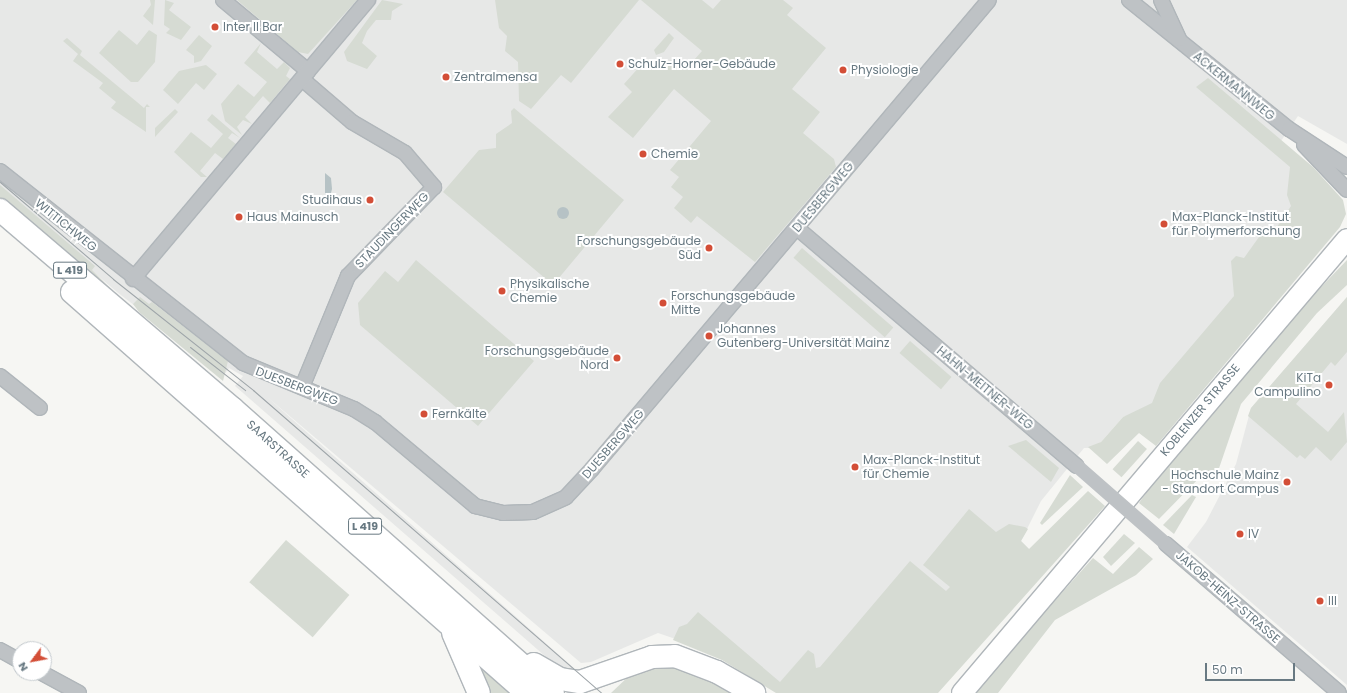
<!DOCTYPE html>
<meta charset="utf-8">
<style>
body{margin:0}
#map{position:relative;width:1347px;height:693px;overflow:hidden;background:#f6f6f3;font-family:Poppins,sans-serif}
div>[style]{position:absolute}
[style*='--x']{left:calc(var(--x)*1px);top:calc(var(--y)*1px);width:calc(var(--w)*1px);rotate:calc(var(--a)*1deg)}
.built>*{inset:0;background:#e7e8e7}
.green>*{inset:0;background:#d6dbd3;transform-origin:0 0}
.water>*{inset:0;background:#b6c2c5}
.round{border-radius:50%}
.roads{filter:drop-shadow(1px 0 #b0b6ba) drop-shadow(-1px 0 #b0b6ba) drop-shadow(0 1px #b0b6ba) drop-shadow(0 -1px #b0b6ba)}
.street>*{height:14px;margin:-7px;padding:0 7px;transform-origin:7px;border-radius:7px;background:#bec2c5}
.secondary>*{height:20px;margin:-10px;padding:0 10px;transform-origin:10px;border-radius:10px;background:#fff}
.highway>*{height:22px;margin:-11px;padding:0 11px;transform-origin:11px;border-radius:11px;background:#fff}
.tram>*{height:1px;margin:-0.5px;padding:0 0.5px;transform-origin:0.5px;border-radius:0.5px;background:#9ea5a9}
.street-bridge>*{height:14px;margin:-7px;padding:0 7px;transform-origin:7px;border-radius:7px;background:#bec2c5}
.dots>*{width:11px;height:11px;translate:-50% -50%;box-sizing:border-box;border:2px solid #fff;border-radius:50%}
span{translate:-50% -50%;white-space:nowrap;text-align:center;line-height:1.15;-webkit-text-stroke:4px #fff;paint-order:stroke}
.shield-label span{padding:1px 3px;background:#fff;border:1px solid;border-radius:3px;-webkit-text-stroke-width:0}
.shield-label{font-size:11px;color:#687982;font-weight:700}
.poi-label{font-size:12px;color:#687982}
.left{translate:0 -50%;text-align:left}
.right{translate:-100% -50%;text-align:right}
.street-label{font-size:12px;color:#687982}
.north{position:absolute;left:12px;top:641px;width:40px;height:40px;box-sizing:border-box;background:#fff;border:1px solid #c3c9cd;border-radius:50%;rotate:238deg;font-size:11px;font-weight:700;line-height:16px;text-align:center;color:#687982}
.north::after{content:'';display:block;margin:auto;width:14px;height:18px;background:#d34e37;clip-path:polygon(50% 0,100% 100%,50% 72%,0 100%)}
.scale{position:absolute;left:1205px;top:663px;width:90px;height:18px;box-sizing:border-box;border:2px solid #687982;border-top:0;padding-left:5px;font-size:12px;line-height:14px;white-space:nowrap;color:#687982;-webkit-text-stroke:3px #fff;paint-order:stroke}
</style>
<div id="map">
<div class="built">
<div style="clip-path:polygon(0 0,1347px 0,1347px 144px,1298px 116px,1281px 141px,1323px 183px,1172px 402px,1123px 417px,1101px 442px,1092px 448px,1084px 448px,1041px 501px,1021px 541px,1029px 549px,793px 693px,761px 668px,658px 633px,591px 662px,581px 663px,266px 396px,584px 677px,569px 677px,235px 386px,243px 376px,229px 368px,224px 375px,117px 292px,0 193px)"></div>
<div style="clip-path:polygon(1347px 297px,1347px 685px,1187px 547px,1206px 522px,1236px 464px,1251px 408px)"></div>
</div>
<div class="green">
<div style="clip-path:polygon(150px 0,155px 0,153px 25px,143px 16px,151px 5px)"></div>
<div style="clip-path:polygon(165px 0,174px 3px,169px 10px,191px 27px,181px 40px,166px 33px,170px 29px,164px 25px)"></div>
<div style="clip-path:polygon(237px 0,357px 0,308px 54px,298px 52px)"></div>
<div style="clip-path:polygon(382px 0,403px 4px,392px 11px,391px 20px,376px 20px,367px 31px,362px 43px,377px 56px,367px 69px,347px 61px,344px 52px)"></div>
<div style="clip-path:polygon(495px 0,639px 0,571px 83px,561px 75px,531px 109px,519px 101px,518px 62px,505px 51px,507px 36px,499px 28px)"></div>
<div style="clip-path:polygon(641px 0,702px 0,713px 9px,721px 0,783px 0,793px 8px,787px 15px,826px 48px,792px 89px,820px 112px,803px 133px,834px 159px,836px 167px,755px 262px,697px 216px,691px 223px,674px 208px,683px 197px,671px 187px,679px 177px,670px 170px,711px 121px,674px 89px,633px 138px,608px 117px,632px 92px,624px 84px,641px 65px,675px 60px,686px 69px,702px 51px)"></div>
<div style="clip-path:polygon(119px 30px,137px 45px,149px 30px,157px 35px,155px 62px,138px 82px,131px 82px,99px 53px)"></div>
<div style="clip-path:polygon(669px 33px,674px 38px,664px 52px,656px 55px,654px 50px)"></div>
<div style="clip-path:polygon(199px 35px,212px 46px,201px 61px,194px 63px,194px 56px,186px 50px)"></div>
<div style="clip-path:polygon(67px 38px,82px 51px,80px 55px,137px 102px,144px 108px,147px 104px,150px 107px,146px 107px,146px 132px,111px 108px,116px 102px,99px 88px,103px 83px,73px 61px,78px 54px,63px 41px)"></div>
<div style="clip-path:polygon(261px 43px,257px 52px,277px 69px,284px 62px,290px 68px,286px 76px,290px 79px,270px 103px,263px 96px,245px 117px,252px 124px,243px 120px,237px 127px,242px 135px,225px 121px,221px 104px,238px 84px,254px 97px,267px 82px,244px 63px)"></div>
<div style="clip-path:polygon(206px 65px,217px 74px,204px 90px,196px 83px,178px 104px,163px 90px,179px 71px)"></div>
<div style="clip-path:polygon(1208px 78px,1313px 167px,1343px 200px,1346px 214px,1340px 227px,1156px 446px,1139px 433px,1107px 464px,1088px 447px,1101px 442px,1123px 417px,1152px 403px,1160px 383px,1234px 296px,1231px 261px,1236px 256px,1244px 258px,1264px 230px,1271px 225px,1277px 227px,1291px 206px,1287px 195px,1290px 167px,1196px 87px)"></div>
<div style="clip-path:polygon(514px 108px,624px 200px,553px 285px,443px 192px,479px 150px,496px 148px,496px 134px,512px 123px,511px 111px)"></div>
<div style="clip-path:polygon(175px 109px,178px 112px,155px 137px,155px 128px)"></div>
<div style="clip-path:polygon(212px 114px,240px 138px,232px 133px,228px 138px,236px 144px,223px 159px,215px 153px,200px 171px,207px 177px,201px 177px,174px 152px,191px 132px,211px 148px,223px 134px,207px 120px)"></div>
<div style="clip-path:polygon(0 185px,95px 266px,92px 270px,121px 299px,0 200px)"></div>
<div style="left:802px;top:248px;width:121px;height:13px;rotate:41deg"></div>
<div style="clip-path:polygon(416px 260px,534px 361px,478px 426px,360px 325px,358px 303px,385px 271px,398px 282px)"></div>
<div style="clip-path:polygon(1347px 260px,1347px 285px,1317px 313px,1241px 404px,1215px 480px,1205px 472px,1159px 519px,1139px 503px,1151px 486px,1197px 425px,1202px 426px,1300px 309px)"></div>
<div style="clip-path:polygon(140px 297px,149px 304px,152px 302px,228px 361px,223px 381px,139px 312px,133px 304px)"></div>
<div style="clip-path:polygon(1347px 297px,1347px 352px,1335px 366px,1331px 362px,1296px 404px,1328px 432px,1344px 412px,1347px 442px,1331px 461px,1316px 447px,1305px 459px,1300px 455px,1297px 458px,1248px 416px,1251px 408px)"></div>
<div style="left:910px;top:341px;width:55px;height:16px;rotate:41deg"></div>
<div style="clip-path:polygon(1026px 440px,1059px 468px,1051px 482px,1008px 446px)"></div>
<div style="left:1138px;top:441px;width:12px;height:38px;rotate:42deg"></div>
<div style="clip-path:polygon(1070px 475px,1083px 487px,1042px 525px,1040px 523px)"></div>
<div style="clip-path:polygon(1088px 491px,1105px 506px,938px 693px,776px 693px,722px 660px,673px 640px,679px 627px,687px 624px,698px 612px,780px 682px,808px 650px,814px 654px,816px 668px,820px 667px,910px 561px,946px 591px,950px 587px,923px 565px,969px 509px,996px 532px,1009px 524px,1025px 527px,1028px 529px,1021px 541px,1029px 549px)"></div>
<div style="clip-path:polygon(1192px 495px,1196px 497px,1174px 534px,1163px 525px)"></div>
<div style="clip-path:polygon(1124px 534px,1135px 543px,1111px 566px,1103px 557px)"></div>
<div style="left:286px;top:540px;width:84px;height:56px;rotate:41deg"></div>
<div style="clip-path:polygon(1139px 547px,1153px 559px,1136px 575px,1055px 620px,998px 693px,972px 693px,1093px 558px,1113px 574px)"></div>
<div style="clip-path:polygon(675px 664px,742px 693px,611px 693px,631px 674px)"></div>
<div style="clip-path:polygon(483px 668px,511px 693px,484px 693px,480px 678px)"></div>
</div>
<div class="water">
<div style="clip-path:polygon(325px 173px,331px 178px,332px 189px,330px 197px,325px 200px)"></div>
<div class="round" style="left:557px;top:207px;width:12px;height:12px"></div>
</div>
<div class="roads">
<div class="street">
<div style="--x:223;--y:0;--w:111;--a:39.9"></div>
<div style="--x:1129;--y:0;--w:206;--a:38.9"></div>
<div style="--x:1289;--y:129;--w:69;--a:33.2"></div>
<div style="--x:1161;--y:0;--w:43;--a:65.2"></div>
<div style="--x:302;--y:79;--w:66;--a:40.7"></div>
<div style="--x:352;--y:122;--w:61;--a:30.3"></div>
<div style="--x:405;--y:153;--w:45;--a:49.5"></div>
<div style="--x:434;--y:187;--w:124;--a:134"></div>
<div style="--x:348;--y:276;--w:120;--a:112.5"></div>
<div style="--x:1304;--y:145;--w:62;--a:46.3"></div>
<div style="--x:0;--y:171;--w:310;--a:38.3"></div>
<div style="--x:243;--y:363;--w:120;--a:22.5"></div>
<div style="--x:354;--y:409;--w:25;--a:32"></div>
<div style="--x:375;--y:422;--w:131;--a:40"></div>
<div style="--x:475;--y:506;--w:29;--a:14"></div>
<div style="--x:503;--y:513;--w:30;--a:-2"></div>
<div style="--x:533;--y:512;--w:36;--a:-24"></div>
<div style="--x:566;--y:497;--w:38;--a:-47"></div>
<div style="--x:592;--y:469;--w:614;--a:-49.75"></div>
<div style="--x:797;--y:228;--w:367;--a:40.4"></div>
<div style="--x:133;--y:279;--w:365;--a:-49.9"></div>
<div style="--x:0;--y:376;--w:51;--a:38.7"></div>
<div style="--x:1166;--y:544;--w:228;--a:40.7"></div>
<div style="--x:0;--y:650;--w:23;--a:29"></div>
<div style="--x:42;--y:673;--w:42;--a:28.4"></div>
</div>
<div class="secondary">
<div style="--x:962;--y:693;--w:595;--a:-49.7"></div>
</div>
<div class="highway">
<div style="--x:0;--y:210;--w:305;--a:40.5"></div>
<div style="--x:232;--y:408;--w:429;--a:41.6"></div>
<div style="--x:72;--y:292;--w:606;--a:41.39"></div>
<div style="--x:453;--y:633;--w:65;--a:66.6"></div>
<div style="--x:534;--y:664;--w:30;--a:30"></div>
<div style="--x:560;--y:679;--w:20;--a:9"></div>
<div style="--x:580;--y:682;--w:76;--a:-19.1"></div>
<div style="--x:652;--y:657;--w:23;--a:-2"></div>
<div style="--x:675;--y:656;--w:45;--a:20.9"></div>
<div style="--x:717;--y:672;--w:43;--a:29.6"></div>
</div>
</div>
<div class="tram">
<div style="--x:0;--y:182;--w:149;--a:40.6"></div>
<div style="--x:113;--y:279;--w:179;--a:38.4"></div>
<div style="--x:253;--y:390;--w:462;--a:41"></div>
<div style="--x:190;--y:347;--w:70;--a:38"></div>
</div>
<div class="street-bridge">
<div style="--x:1077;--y:466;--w:118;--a:41.2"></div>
</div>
<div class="dots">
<div style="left:215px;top:27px;background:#d34e37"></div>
<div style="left:620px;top:64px;background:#d34e37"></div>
<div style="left:843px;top:70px;background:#d34e37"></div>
<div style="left:446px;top:77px;background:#d34e37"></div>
<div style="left:643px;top:154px;background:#d34e37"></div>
<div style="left:370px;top:200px;background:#d34e37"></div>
<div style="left:239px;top:217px;background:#d34e37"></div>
<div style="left:1164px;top:224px;background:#d34e37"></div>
<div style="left:709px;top:248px;background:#d34e37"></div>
<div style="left:502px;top:291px;background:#d34e37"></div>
<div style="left:663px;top:303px;background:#d34e37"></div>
<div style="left:709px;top:336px;background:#d34e37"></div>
<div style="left:617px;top:358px;background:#d34e37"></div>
<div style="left:1329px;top:385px;background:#d34e37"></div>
<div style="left:424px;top:414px;background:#d34e37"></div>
<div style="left:855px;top:467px;background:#d34e37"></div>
<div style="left:1287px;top:482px;background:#d34e37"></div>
<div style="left:1240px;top:534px;background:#d34e37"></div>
<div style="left:1320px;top:601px;background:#d34e37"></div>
</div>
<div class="shield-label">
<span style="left:70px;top:270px">L 419</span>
<span style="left:365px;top:526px">L 419</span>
</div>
<div class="poi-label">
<span class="left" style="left:223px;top:27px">Inter II Bar</span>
<span class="left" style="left:628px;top:64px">Schulz-Horner-Gebäude</span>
<span class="left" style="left:851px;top:70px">Physiologie</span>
<span class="left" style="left:454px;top:77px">Zentralmensa</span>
<span class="left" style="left:651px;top:154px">Chemie</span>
<span class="right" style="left:362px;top:200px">Studihaus</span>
<span class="left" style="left:247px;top:217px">Haus Mainusch</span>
<span class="left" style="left:1172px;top:224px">Max-Planck-Institut<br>für Polymerforschung</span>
<span class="right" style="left:701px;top:248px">Forschungsgebäude<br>Süd</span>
<span class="left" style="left:510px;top:291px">Physikalische<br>Chemie</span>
<span class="left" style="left:671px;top:303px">Forschungsgebäude<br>Mitte</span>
<span class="left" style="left:717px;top:336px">Johannes<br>Gutenberg-Universität Mainz</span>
<span class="right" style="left:609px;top:358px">Forschungsgebäude<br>Nord</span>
<span class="right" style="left:1321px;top:385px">KiTa<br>Campulino</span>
<span class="left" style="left:432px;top:414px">Fernkälte</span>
<span class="left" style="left:863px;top:467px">Max-Planck-Institut<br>für Chemie</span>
<span class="right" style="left:1279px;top:482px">Hochschule Mainz<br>- Standort Campus</span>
<span class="left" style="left:1248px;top:534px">IV</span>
<span class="left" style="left:1328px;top:601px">III</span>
</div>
<div class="street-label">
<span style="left:1234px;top:86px;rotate:39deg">ACKERMANNWEG</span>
<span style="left:823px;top:197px;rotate:-50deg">DUESBERGWEG</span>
<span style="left:66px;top:225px;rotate:39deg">WITTICHWEG</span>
<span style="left:392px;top:230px;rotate:-46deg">STAUDINGERWEG</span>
<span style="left:297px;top:386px;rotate:21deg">DUESBERGWEG</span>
<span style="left:985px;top:388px;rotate:40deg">HAHN-MEITNER-WEG</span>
<span style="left:1200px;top:410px;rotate:-50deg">KOBLENZER STRASSE</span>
<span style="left:613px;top:444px;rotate:-49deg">DUESBERGWEG</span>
<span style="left:278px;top:449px;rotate:42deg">SAARSTRASSE</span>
<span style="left:1228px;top:597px;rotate:41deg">JAKOB-HEINZ-STRASSE</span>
</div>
<div class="north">N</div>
<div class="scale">50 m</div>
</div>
